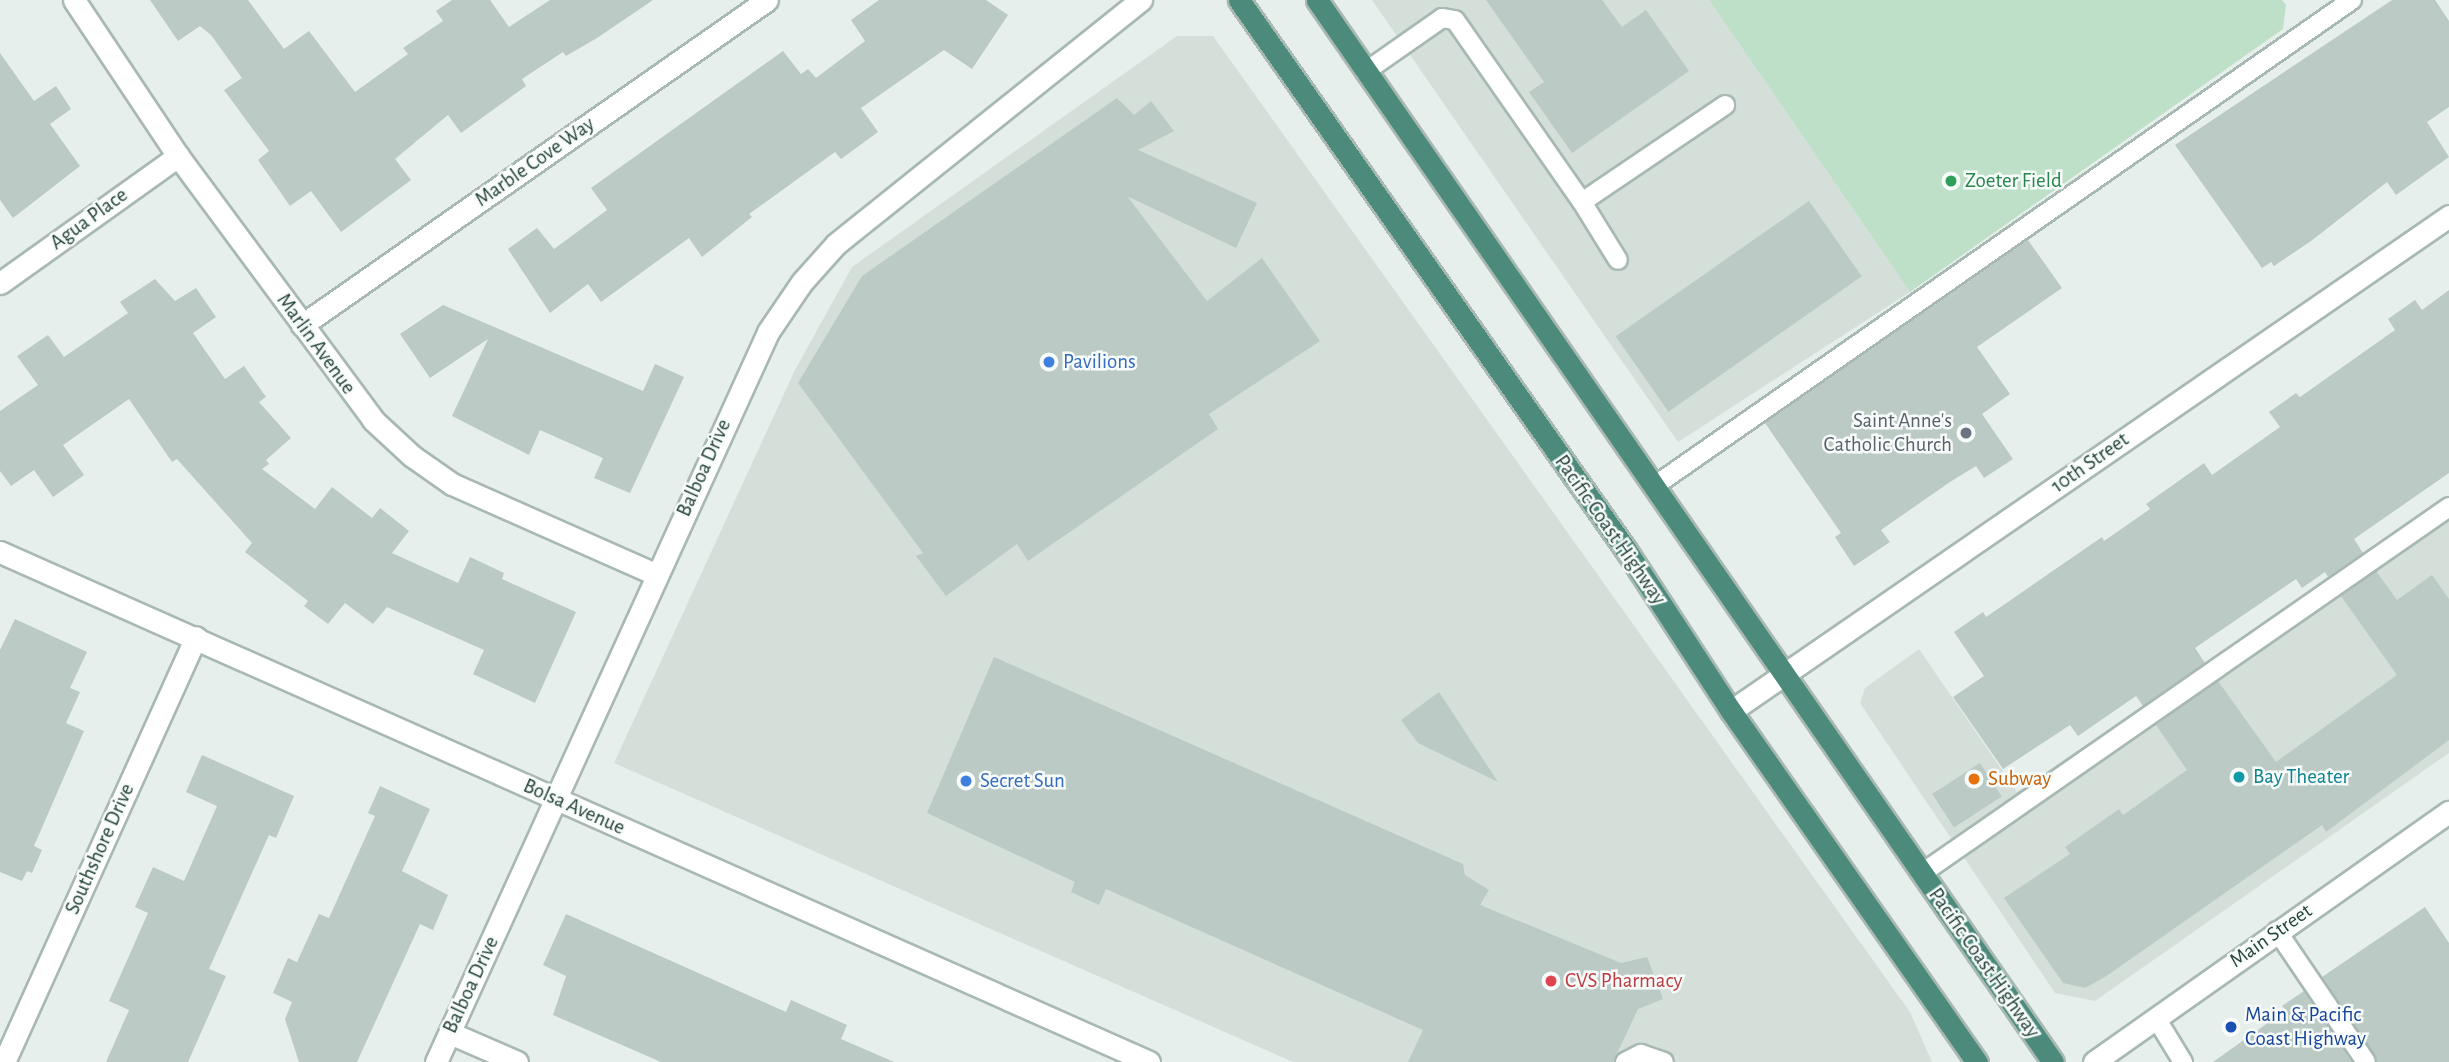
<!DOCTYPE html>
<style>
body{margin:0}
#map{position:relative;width:2449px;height:1062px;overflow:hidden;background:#e6efeb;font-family:"Alegreya Sans",sans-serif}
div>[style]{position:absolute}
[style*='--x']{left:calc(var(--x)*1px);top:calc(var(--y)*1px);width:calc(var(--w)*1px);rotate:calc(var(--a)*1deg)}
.built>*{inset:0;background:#d4dfda}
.green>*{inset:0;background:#bfe0c8}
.building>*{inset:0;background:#bbcac4;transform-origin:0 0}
.roads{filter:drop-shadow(2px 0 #a8b8b2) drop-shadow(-2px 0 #a8b8b2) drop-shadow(0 2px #a8b8b2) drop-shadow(0 -2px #a8b8b2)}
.service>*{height:18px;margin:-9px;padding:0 9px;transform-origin:9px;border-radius:9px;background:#fff}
.minor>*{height:21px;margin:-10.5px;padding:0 10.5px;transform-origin:10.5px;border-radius:10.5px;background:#fff}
.tertiary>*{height:21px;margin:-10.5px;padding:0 10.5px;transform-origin:10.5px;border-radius:10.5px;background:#fff}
.secondary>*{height:21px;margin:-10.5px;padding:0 10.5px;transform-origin:10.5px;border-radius:10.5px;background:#fff}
.trunk>*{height:21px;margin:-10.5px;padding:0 10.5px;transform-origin:10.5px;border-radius:10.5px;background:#4c8a7c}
.dots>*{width:19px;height:19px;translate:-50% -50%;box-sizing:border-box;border:4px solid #f7fbf9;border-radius:50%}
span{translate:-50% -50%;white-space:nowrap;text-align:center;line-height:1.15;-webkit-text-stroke:5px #f7fbf9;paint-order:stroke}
.street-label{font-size:21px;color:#24423a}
.leisure-label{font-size:21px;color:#27864d}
.left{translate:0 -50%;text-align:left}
.shop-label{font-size:21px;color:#366cbe}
.worship-label{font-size:21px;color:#5b616d}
.right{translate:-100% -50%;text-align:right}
.culture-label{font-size:21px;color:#0d838f}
.food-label{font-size:21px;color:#c56008}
.health-label{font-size:21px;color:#be3a42}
.transit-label{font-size:21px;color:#164399}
</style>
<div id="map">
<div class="built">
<div style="clip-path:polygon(1372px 0,1709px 0,1910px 292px,1678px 442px)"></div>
<div style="clip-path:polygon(1177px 36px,1213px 36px,1910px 1012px,1932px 1062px,1293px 1062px,614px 763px,795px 370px,852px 267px)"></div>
<div style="clip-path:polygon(2449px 496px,2449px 753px,2095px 1001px,2055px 993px,1860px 703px,1865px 688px,1919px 649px,2017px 792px)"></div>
</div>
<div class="green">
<div style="clip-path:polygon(1709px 0,2282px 0,2286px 5px,2283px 29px,1910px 292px)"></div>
</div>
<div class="building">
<div style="clip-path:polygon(150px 0,248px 0,284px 49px,309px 31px,355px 92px,408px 54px,403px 48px,443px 21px,436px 11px,452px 0,490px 0,509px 27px,550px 0,653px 0,597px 38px,566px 56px,563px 52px,522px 79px,526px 86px,461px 133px,448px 115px,395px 159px,411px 180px,341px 232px,311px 191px,290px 206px,258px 160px,269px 151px,224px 90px,242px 78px,211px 35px,200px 26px,178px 41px)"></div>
<div style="clip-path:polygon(879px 0,986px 0,1008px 15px,972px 69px,944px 50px,861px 108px,878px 132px,841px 159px,835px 152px,749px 214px,752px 217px,702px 257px,689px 238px,601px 302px,588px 284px,550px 313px,508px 249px,537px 228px,554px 249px,607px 210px,591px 188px,783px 51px,801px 74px,808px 69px,816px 78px,865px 41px,851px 20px)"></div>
<div style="clip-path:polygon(1486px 0,1602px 0,1622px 27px,1646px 10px,1689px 71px,1572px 153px,1529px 92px,1544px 82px)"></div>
<div style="clip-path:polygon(2392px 0,2435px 0,2449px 21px,2449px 107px,2427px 122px,2449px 157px,2396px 195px,2387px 182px,2311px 241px,2274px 266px,2271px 262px,2262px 268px,2175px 145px)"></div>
<div style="clip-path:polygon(0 53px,34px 101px,56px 86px,71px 109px,50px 124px,80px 166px,13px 218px,0 200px)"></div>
<div style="clip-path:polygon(1117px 98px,1134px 115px,1151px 101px,1174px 131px,1138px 150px,1257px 203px,1236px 248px,1127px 196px,1207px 301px,1262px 258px,1320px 341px,1209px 414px,1218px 429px,1028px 561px,1017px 544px,946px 596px,916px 556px,923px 553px,798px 383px,862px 276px)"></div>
<div style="left:1809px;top:201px;width:92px;height:236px;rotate:55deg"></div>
<div style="clip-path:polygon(2028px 240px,2062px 288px,1977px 347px,2010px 394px,1982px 414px,2013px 459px,1984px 478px,1976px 466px,1950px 482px,1881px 530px,1890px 542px,1854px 566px,1835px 537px,1841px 533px,1765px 423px)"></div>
<div style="clip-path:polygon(155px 279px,175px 301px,196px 288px,216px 317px,193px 333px,225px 379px,244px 366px,266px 397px,259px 402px,291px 438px,266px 460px,269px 464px,262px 469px,315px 509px,332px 487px,372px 518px,380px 508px,409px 531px,392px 553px,458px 583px,470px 557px,504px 573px,502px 579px,576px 612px,535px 703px,473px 674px,484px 650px,387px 607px,373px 624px,345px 603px,328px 624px,304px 606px,308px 601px,245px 552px,252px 543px,177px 459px,172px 462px,129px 399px,63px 445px,84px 475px,53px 497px,34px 470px,11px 486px,0 471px,0 411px,38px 385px,17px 356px,48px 335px,64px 357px,128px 313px,120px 302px)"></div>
<div style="clip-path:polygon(2449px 290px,2449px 473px,2354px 539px,2363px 553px,2328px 577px,2325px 572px,2302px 588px,2296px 579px,2195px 648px,2205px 663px,2143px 706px,2136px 696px,2078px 736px,2070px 725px,2003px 769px,1953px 697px,1984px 676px,1954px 632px,1983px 612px,1986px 617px,2102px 537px,2104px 541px,2150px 509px,2146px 504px,2204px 463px,2212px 475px,2280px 427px,2269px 412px,2296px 393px,2300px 397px,2395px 330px,2388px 319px,2415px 300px,2422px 310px)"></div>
<div style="clip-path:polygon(443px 305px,643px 391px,655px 364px,684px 377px,630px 493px,594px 478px,603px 458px,540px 430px,529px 455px,452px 416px,488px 339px,430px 378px,400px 334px)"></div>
<div style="clip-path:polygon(2376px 571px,2397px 600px,2432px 575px,2449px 599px,2449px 740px,2326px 832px,2322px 825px,2105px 977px,2085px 988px,2063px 983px,2004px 898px,2070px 854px,2065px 847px,2119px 809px,2123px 815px,2187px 770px,2156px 725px,2218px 681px,2276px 762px,2397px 675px,2341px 596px)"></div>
<div style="clip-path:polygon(15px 619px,87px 652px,70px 688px,80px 692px,66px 723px,84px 731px,34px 846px,42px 850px,32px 873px,27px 871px,22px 881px,0 872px,0 650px)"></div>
<div style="clip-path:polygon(994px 657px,1463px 864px,1465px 875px,1489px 890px,1480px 905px,1621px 963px,1647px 957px,1663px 999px,1638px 1009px,1613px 1062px,1408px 1062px,1423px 1030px,1106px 889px,1099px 905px,1071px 892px,1075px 882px,927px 813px)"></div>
<div style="clip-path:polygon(1439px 692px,1498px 782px,1418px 743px,1401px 720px)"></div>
<div style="clip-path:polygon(202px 755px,294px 796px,276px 838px,269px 835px,209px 969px,226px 976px,188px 1062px,106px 1062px,129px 1010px,109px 1001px,148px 913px,135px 907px,153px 867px,184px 881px,217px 806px,186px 792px)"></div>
<div style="left:1980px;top:763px;width:40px;height:57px;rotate:57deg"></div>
<div style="clip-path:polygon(380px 786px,430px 809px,402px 871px,448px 895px,433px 930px,420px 924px,357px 1062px,299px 1062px,285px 1019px,292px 1002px,273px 993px,288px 958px,297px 962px,319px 914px,329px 918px,375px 816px,368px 813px)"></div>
<div style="clip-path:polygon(2425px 907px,2449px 943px,2449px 1062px,2377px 1062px,2322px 977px)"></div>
<div style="clip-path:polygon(566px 914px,786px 1012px,791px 1000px,847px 1025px,841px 1039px,894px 1062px,661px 1062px,553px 1015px,566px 976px,543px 965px)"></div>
<div style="clip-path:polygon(2304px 991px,2352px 1062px,2213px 1062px,2286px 1010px,2282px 1006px)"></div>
</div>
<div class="roads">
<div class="service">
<div style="--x:1365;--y:72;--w:94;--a:-35"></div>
<div style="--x:1442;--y:18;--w:13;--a:9"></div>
<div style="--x:1455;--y:20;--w:222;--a:55.1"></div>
<div style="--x:1582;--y:202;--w:173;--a:-34.1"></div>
<div style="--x:1582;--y:202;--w:68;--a:58.2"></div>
<div style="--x:1653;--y:487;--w:852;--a:-34.87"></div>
<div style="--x:1921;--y:874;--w:643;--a:-34.8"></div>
<div style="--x:2277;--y:931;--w:158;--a:55.8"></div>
<div style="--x:2156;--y:1018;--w:52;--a:58.5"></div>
<div style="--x:1625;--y:1062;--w:18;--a:-27"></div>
<div style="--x:1641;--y:1054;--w:24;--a:19"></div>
</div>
<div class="minor">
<div style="--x:74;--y:0;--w:187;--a:56.3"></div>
<div style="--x:178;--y:156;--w:328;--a:53.5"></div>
<div style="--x:373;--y:420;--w:53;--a:42.7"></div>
<div style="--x:412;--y:456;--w:49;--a:35"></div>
<div style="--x:452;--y:484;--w:224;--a:23.9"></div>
<div style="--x:0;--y:283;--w:219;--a:-35.5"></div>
<div style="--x:302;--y:325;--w:567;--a:-34.95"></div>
<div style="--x:1731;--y:711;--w:872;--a:-34.58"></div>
<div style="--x:450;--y:1033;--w:73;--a:23.4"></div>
<div style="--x:4;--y:1062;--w:466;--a:-65.7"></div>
</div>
<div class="tertiary">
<div style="--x:436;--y:1062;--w:802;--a:-65.54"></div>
<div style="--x:768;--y:332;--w:60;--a:-55.8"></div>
<div style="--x:802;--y:282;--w:51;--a:-48.2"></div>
<div style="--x:836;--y:244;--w:391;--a:-38.7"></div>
</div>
<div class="secondary">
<div style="--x:0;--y:552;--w:1257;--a:23.93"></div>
<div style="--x:2094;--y:1062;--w:434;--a:-35.2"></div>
</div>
<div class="trunk">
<div style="--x:1239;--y:0;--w:673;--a:54.87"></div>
<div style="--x:1626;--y:550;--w:192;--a:56.9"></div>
<div style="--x:1731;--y:711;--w:429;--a:55"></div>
<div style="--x:1317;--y:0;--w:1292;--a:55.28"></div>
</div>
</div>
<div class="dots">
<div style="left:1951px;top:181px;background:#2e9e5b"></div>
<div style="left:1049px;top:362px;background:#3f7fe0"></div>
<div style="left:1966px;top:433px;background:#6b7280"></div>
<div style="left:2239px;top:777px;background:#0f9aa8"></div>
<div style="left:1974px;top:779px;background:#e8710a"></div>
<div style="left:966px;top:781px;background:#3f7fe0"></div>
<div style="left:1551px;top:981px;background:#e0444e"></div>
<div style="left:2231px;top:1027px;background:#1a4fb4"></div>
</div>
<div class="street-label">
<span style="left:535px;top:162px;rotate:-35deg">Marble Cove Way</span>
<span style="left:89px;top:219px;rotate:-36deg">Agua Place</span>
<span style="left:316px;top:344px;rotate:54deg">Marlin Avenue</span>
<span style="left:2090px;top:463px;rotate:-35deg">10th Street</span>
<span style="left:704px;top:468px;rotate:-66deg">Balboa Drive</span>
<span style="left:1610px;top:530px;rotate:55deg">Pacific Coast Highway</span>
<span style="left:574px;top:807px;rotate:24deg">Bolsa Avenue</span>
<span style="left:100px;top:849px;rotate:-66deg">Southshore Drive</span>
<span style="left:2271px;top:936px;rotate:-35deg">Main Street</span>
<span style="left:1984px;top:963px;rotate:55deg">Pacific Coast Highway</span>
<span style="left:471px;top:985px;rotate:-65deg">Balboa Drive</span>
</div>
<div class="leisure-label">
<span class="left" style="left:1965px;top:181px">Zoeter Field</span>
</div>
<div class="shop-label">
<span class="left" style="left:1063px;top:362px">Pavilions</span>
<span class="left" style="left:980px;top:781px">Secret Sun</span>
</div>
<div class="worship-label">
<span class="right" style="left:1952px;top:433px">Saint Anne's<br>Catholic Church</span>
</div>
<div class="culture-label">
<span class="left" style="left:2253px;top:777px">Bay Theater</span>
</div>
<div class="food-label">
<span class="left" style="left:1988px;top:779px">Subway</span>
</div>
<div class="health-label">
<span class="left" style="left:1565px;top:981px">CVS Pharmacy</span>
</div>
<div class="transit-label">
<span class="left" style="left:2245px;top:1027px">Main &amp; Pacific<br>Coast Highway</span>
</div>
</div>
